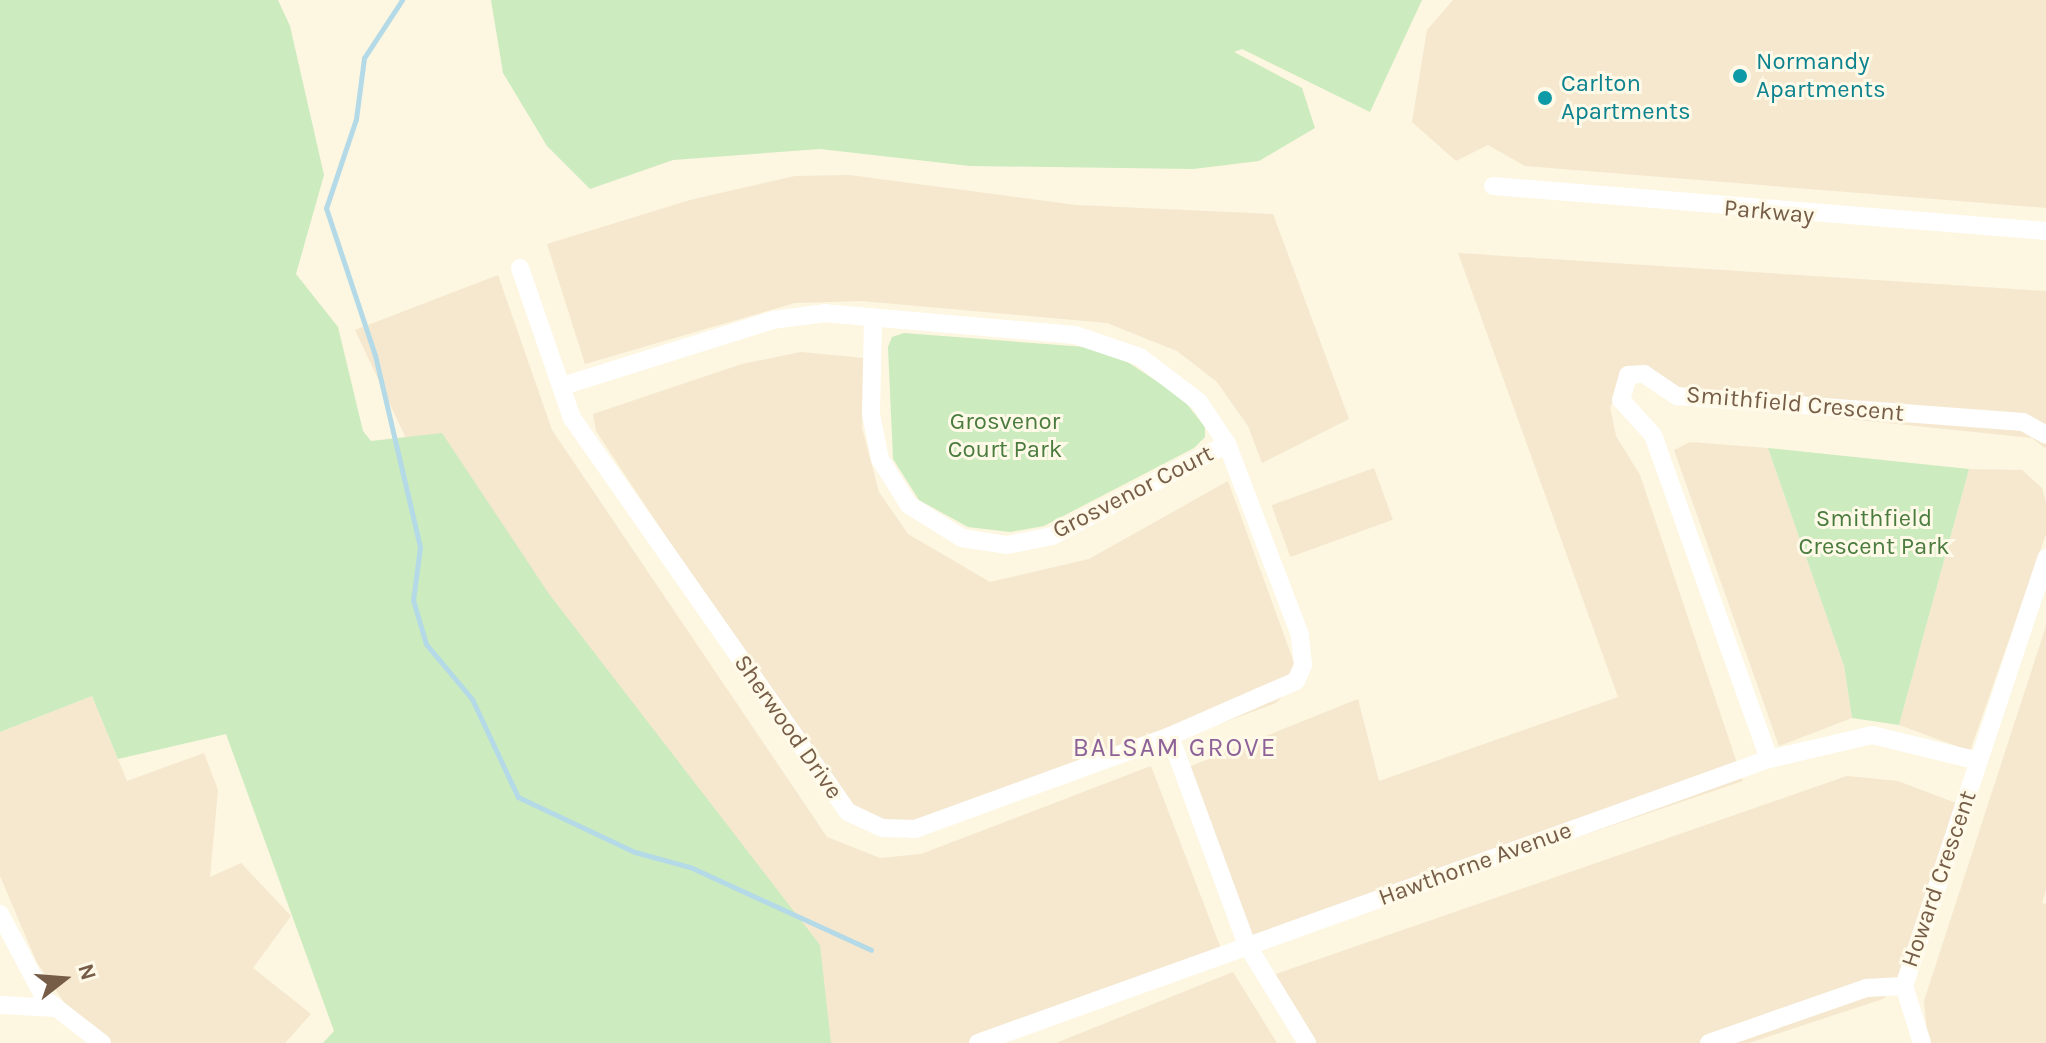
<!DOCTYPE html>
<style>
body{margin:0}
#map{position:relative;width:2046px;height:1043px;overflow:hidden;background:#fdf6e1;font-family:Karla,sans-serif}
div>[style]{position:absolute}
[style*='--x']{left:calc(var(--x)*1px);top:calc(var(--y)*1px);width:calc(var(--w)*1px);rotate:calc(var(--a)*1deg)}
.residential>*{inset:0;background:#f5e8cf;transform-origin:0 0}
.green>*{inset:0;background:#ccebbf}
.stream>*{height:5px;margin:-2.5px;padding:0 2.5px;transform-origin:2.5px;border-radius:2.5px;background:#b5dae7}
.street>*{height:18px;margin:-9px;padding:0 9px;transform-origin:9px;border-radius:9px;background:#fff}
.dots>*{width:22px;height:22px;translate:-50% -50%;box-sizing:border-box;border:4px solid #fff9e8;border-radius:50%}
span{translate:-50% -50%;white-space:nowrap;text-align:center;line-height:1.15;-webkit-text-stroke:6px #fff9e8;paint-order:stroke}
.culture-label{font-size:24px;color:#0d838f}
.left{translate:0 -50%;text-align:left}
.street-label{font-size:24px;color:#765d47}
.park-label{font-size:24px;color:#497c3e}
.neighbourhood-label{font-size:26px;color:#8d6299;letter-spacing:2px}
.north{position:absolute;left:24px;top:939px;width:80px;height:80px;-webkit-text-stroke:6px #fff9e8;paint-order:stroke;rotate:73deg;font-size:22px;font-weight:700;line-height:32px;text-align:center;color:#765d47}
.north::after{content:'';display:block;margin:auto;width:28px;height:36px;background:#765d47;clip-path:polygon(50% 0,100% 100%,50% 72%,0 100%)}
</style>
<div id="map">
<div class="residential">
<div style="clip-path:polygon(1453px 0,2046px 0,2046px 208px,1525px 166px,1488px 145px,1456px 161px,1412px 122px,1427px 30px)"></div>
<div style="clip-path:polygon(849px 175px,1076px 205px,1273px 214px,1349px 419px,1262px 463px,1248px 426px,1217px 382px,1177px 351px,1107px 323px,862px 301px,795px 303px,585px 364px,547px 244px,690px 200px,795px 176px)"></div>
<div style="clip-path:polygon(1458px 253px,2046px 291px,2046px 449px,2032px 438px,1673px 401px,1644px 378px,1624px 383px,1610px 407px,1616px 436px,1640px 475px,1743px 781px,1261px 945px,1247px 932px,1186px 768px,1358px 699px,1379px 781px,1618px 697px)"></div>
<div style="clip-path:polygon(498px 275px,552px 430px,827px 837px,880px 858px,921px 854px,1151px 766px,1223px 954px,987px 1043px,820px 1043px,428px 485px,355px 330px)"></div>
<div style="clip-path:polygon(801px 352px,864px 358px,862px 428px,879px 492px,908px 534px,990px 582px,1089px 559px,1228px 481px,1296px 668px,1292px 687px,1276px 703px,954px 823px,906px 838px,869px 829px,840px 800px,596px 431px,593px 414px,742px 364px)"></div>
<div style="clip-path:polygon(1690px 442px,1768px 448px,1844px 666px,1852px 718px,1779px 746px,1674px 450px)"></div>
<div style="left:1374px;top:468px;width:55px;height:109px;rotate:70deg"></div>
<div style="clip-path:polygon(1969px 469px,2022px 470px,2042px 488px,2046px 502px,2046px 534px,1970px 751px,1899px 725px)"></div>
<div style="clip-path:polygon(2046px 626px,2046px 891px,2042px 903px,2046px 904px,2046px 1043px,1928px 1043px,1924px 1001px)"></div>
<div style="clip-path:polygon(92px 696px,127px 781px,204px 753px,218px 790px,210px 877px,241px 863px,291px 916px,253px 968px,311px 1014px,285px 1043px,108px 1043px,75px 1018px,37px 963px,0 876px,0 732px)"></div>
<div style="clip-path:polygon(1847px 776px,1898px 781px,1961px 805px,1903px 980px,1883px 999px,1749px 1043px,1304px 1043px,1273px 975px)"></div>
<div style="clip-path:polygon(1233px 972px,1277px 1043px,1056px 1043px)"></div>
</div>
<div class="green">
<div style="clip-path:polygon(0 0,278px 0,290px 26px,324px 175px,296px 274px,338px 327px,363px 431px,371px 441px,442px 433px,549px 594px,820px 945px,831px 1043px,323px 1043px,334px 1031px,226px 734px,118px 759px,92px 696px,0 732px)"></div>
<div style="clip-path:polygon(491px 0,1422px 0,1370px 112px,1242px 49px,1234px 52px,1302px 88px,1315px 128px,1259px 161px,1193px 169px,970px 166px,820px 149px,673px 160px,590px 189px,547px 146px,503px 73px)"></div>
<div style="clip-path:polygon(904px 333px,1085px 347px,1123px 359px,1182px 398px,1205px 427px,1205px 437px,1194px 448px,1044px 526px,1010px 532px,968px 527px,919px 500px,893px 459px,888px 347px,892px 337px)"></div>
<div style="clip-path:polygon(1768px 448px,1969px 469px,1899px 725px,1852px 718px,1844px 666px)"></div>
</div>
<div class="stream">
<div style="--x:402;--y:0;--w:69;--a:123.2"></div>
<div style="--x:364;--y:58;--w:62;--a:97.5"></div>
<div style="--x:356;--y:119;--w:94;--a:108.6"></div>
<div style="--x:326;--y:208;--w:155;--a:71.6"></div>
<div style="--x:375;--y:355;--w:197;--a:76.8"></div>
<div style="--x:420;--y:547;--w:53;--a:97.5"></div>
<div style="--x:413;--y:600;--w:46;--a:73.5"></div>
<div style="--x:426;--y:644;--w:72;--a:50.1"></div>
<div style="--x:472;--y:699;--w:108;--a:64.9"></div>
<div style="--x:518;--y:797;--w:129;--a:25.2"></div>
<div style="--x:635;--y:852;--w:57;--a:15.3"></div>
<div style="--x:690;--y:867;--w:199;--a:24.6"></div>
</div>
<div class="street">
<div style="--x:1493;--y:186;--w:555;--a:4.65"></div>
<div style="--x:520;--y:268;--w:159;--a:70.9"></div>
<div style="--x:572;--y:418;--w:481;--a:55"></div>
<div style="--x:848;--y:812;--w:38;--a:25"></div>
<div style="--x:883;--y:828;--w:32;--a:2"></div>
<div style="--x:915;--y:829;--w:271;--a:-20"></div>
<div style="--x:1170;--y:736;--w:137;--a:-23.6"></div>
<div style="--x:1296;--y:681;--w:17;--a:-66"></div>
<div style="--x:1303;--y:665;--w:30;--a:-96"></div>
<div style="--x:1300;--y:635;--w:204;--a:-110.9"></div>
<div style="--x:1227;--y:444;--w:50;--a:-123.7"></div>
<div style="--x:1199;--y:402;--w:74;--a:-142.7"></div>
<div style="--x:1140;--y:357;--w:69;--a:-161.3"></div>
<div style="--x:1075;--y:335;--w:250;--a:-175"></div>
<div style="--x:826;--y:313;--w:53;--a:172.5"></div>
<div style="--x:773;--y:320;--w:221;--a:162.6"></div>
<div style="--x:873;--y:319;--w:95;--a:91.2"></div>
<div style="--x:871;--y:414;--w:46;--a:78.7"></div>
<div style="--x:880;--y:459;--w:54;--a:57.8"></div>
<div style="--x:909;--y:505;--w:62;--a:31.9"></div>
<div style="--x:962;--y:538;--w:46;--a:8.8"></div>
<div style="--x:1007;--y:545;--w:46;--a:-11.3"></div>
<div style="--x:1052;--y:536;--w:198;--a:-27.7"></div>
<div style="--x:1170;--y:736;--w:223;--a:69.8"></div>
<div style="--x:1247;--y:945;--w:115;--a:58.5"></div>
<div style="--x:1769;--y:759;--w:344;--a:-109.7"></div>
<div style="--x:1653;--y:435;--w:47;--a:-132.4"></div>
<div style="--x:1621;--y:400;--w:26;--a:-74"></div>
<div style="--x:1628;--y:375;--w:16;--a:-4"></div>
<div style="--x:1644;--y:374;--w:40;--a:34"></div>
<div style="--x:1677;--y:396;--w:347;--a:4.3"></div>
<div style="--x:2023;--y:422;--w:26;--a:29"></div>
<div style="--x:0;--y:914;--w:96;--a:62.1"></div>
<div style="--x:45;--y:999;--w:72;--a:37.7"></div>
<div style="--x:0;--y:1005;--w:57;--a:3"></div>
<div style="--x:978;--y:1043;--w:840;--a:-19.75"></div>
<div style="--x:1769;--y:759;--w:106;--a:-13.1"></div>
<div style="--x:1872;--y:735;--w:110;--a:13.7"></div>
<div style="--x:1709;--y:1043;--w:166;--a:-19.3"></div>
<div style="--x:1866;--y:988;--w:38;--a:-3"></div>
<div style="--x:1922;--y:1043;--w:60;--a:-107.5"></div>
<div style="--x:1904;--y:986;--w:451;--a:-71.6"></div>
</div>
<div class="dots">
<div style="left:1740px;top:76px;background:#0f9aa8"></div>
<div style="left:1545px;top:98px;background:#0f9aa8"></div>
</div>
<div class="culture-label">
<span class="left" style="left:1756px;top:76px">Normandy<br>Apartments</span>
<span class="left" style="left:1561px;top:98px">Carlton<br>Apartments</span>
</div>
<div class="street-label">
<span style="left:1769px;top:212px;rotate:5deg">Parkway</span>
<span style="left:1795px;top:404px;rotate:5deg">Smithfield Crescent</span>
<span style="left:1133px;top:492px;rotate:-27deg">Grosvenor Court</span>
<span style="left:788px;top:727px;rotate:55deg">Sherwood Drive</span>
<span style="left:1475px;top:864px;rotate:-20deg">Hawthorne Avenue</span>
<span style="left:1939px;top:879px;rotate:-71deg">Howard Crescent</span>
</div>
<div class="park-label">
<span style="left:1005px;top:436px">Grosvenor<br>Court Park</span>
<span style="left:1874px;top:533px">Smithfield<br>Crescent Park</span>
</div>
<div class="neighbourhood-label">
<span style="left:1175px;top:748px">BALSAM GROVE</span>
</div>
<div class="north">N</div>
</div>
